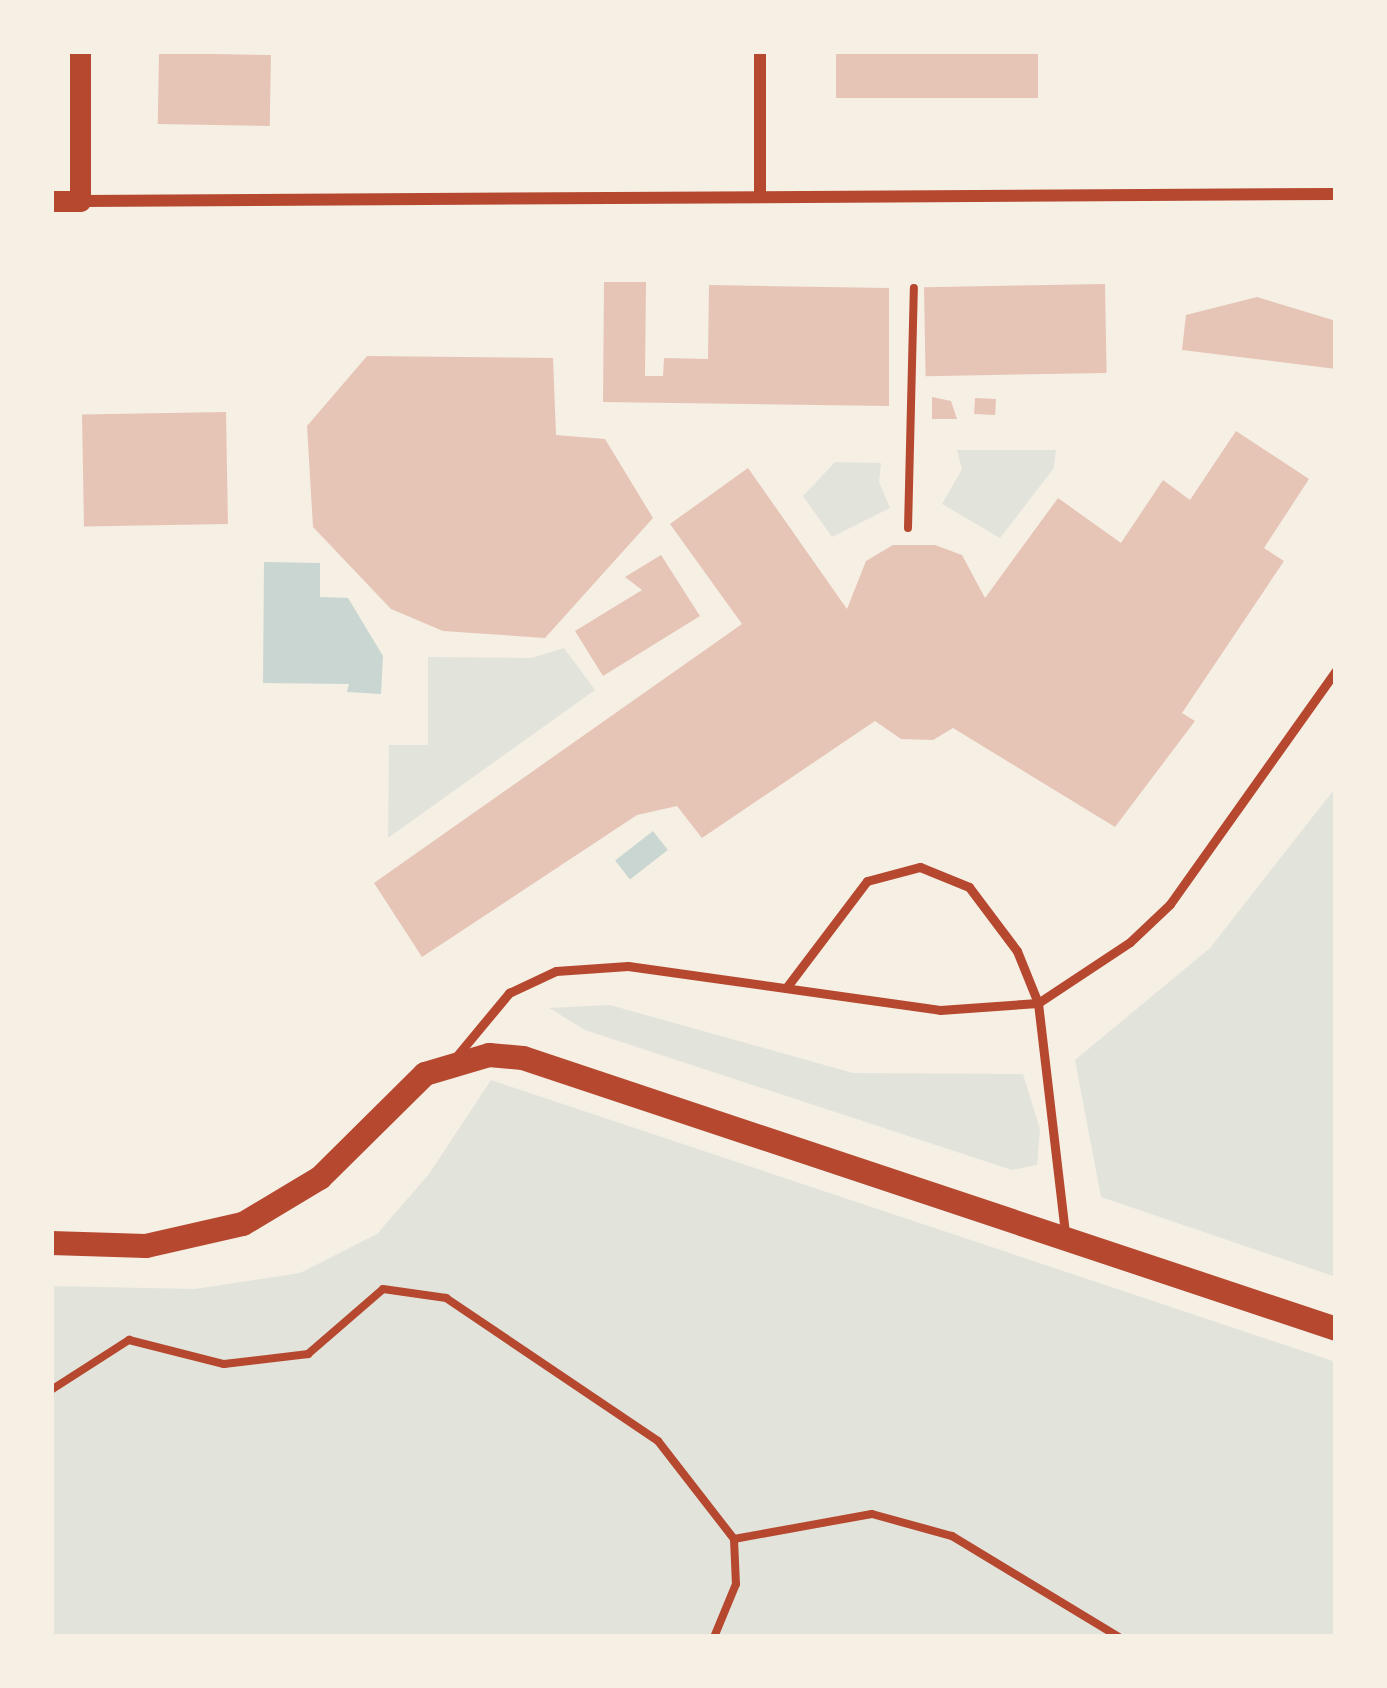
<!DOCTYPE html>
<style>
body{margin:0}
#map{position:relative;width:1387px;height:1688px;overflow:hidden;background:#f6efe4;font-family:Raleway,sans-serif}
div>[style]{position:absolute}
[style*='--x']{left:calc(var(--x)*1px);top:calc(var(--y)*1px);width:calc(var(--w)*1px);rotate:calc(var(--a)*1deg)}
.green>*{inset:0;background:#e2e4dc}
.water>*{inset:0;background:#c9d6d2;transform-origin:0 0}
.building>*{inset:0;background:#e6c5b7;transform-origin:0 0}
.path>*{height:8px;margin:-4px;padding:0 4px;transform-origin:4px;border-radius:4px;background:#b5482f}
.service>*{height:9px;margin:-4.5px;padding:0 4.5px;transform-origin:4.5px;border-radius:4.5px;background:#b5482f}
.minor>*{height:12px;margin:-6px;padding:0 6px;transform-origin:6px;border-radius:6px;background:#b5482f}
.tertiary>*{height:21px;margin:-10.5px;padding:0 10.5px;transform-origin:10.5px;border-radius:10.5px;background:#b5482f}
.secondary>*{height:24px;margin:-12px;padding:0 12px;transform-origin:12px;border-radius:12px;background:#b5482f}
span{translate:-50% -50%;white-space:nowrap;text-align:center;line-height:1.15;-webkit-text-stroke:12px #f6efe4;paint-order:stroke}
.frame{position:absolute;inset:0;border:54px solid #f6efe4;pointer-events:none}
</style>
<div id="map">
<div class="green">
<div style="clip-path:polygon(957px 450px,1056px 450px,1054px 468px,1000px 538px,942px 504px,962px 469px)"></div>
<div style="clip-path:polygon(835px 462px,881px 463px,879px 482px,890px 508px,832px 537px,803px 496px)"></div>
<div style="clip-path:polygon(564px 648px,595px 690px,388px 838px,389px 745px,428px 745px,428px 657px,531px 658px)"></div>
<div style="clip-path:polygon(1336px 787px,1336px 1277px,1101px 1197px,1075px 1060px,1210px 948px)"></div>
<div style="clip-path:polygon(610px 1005px,853px 1073px,1023px 1074px,1040px 1129px,1037px 1165px,1012px 1170px,585px 1030px,549px 1008px)"></div>
<div style="clip-path:polygon(491px 1080px,1336px 1362px,1336px 1637px,51px 1637px,51px 1286px,195px 1289px,300px 1273px,377px 1234px,429px 1174px)"></div>
</div>
<div class="water">
<div style="clip-path:polygon(264px 562px,320px 563px,320px 597px,348px 598px,383px 656px,381px 694px,347px 692px,349px 684px,263px 683px)"></div>
<div style="left:653px;top:831px;width:24px;height:48px;rotate:52deg"></div>
</div>
<div class="building">
<div style="left:836px;top:51px;width:202px;height:47px"></div>
<div style="left:159px;top:53px;width:112px;height:71px;rotate:1deg"></div>
<div style="clip-path:polygon(604px 282px,646px 282px,645px 376px,663px 376px,664px 358px,708px 359px,709px 285px,889px 288px,889px 406px,603px 402px)"></div>
<div style="left:1105px;top:284px;width:89px;height:181px;rotate:89deg"></div>
<div style="clip-path:polygon(1257px 297px,1336px 321px,1336px 369px,1182px 350px,1186px 315px)"></div>
<div style="clip-path:polygon(367px 356px,553px 358px,556px 435px,605px 439px,653px 518px,545px 638px,443px 631px,391px 609px,313px 527px,307px 426px)"></div>
<div style="clip-path:polygon(932px 397px,951px 401px,957px 419px,932px 419px)"></div>
<div style="left:975px;top:398px;width:21px;height:16px;rotate:3deg"></div>
<div style="left:226px;top:412px;width:112px;height:144px;rotate:89deg"></div>
<div style="clip-path:polygon(1236px 431px,1309px 479px,1264px 548px,1284px 561px,1182px 713px,1195px 721px,1115px 827px,953px 728px,933px 740px,901px 739px,875px 721px,702px 838px,677px 806px,637px 815px,422px 957px,374px 883px,742px 624px,670px 524px,748px 468px,847px 609px,866px 561px,893px 545px,935px 545px,962px 555px,985px 598px,1058px 498px,1121px 543px,1163px 480px,1190px 500px)"></div>
<div style="clip-path:polygon(661px 555px,700px 616px,603px 676px,575px 631px,642px 590px,625px 577px)"></div>
</div>
<div class="path">
<div style="--x:908;--y:528;--w:240;--a:-88.6"></div>
<div style="--x:51;--y:1390;--w:93;--a:-32.7"></div>
<div style="--x:129;--y:1340;--w:98;--a:14.2"></div>
<div style="--x:224;--y:1364;--w:85;--a:-6.8"></div>
<div style="--x:308;--y:1354;--w:99;--a:-40.9"></div>
<div style="--x:383;--y:1289;--w:64;--a:8.1"></div>
<div style="--x:446;--y:1298;--w:256;--a:34"></div>
<div style="--x:658;--y:1441;--w:124;--a:52.2"></div>
<div style="--x:734;--y:1539;--w:45;--a:87.5"></div>
<div style="--x:736;--y:1584;--w:57;--a:112.5"></div>
<div style="--x:734;--y:1539;--w:140;--a:-10.3"></div>
<div style="--x:872;--y:1514;--w:83;--a:15.4"></div>
<div style="--x:952;--y:1536;--w:195;--a:31.2"></div>
</div>
<div class="service">
<div style="--x:786;--y:988;--w:134;--a:-52.9"></div>
<div style="--x:867;--y:881;--w:55;--a:-14.8"></div>
<div style="--x:920;--y:867;--w:53;--a:22.2"></div>
<div style="--x:969;--y:887;--w:80;--a:53.1"></div>
<div style="--x:1017;--y:951;--w:56;--a:68"></div>
<div style="--x:1038;--y:1003;--w:233;--a:83.3"></div>
<div style="--x:455;--y:1058;--w:85;--a:-50.3"></div>
<div style="--x:509;--y:993;--w:52;--a:-25.1"></div>
<div style="--x:556;--y:971;--w:72;--a:-4"></div>
<div style="--x:628;--y:966;--w:315;--a:8"></div>
<div style="--x:940;--y:1010;--w:98;--a:-4.1"></div>
<div style="--x:1038;--y:1003;--w:110;--a:-33.5"></div>
<div style="--x:1130;--y:942;--w:55;--a:-43.5"></div>
<div style="--x:1170;--y:904;--w:287;--a:-54.6"></div>
</div>
<div class="minor">
<div style="--x:760;--y:51;--w:146;--a:90"></div>
<div style="--x:80;--y:201;--w:1256;--a:-0.32"></div>
</div>
<div class="tertiary">
<div style="--x:51;--y:201;--w:29;--a:0"></div>
<div style="--x:80;--y:201;--w:150;--a:-90"></div>
</div>
<div class="secondary">
<div style="--x:51;--y:1243;--w:95;--a:1.8"></div>
<div style="--x:146;--y:1246;--w:99;--a:-12.8"></div>
<div style="--x:243;--y:1224;--w:90;--a:-30.9"></div>
<div style="--x:320;--y:1178;--w:148;--a:-44.7"></div>
<div style="--x:425;--y:1074;--w:67;--a:-16.5"></div>
<div style="--x:489;--y:1055;--w:34;--a:5"></div>
<div style="--x:523;--y:1058;--w:857;--a:18.43"></div>
</div>
<div class="frame"></div>
</div>
